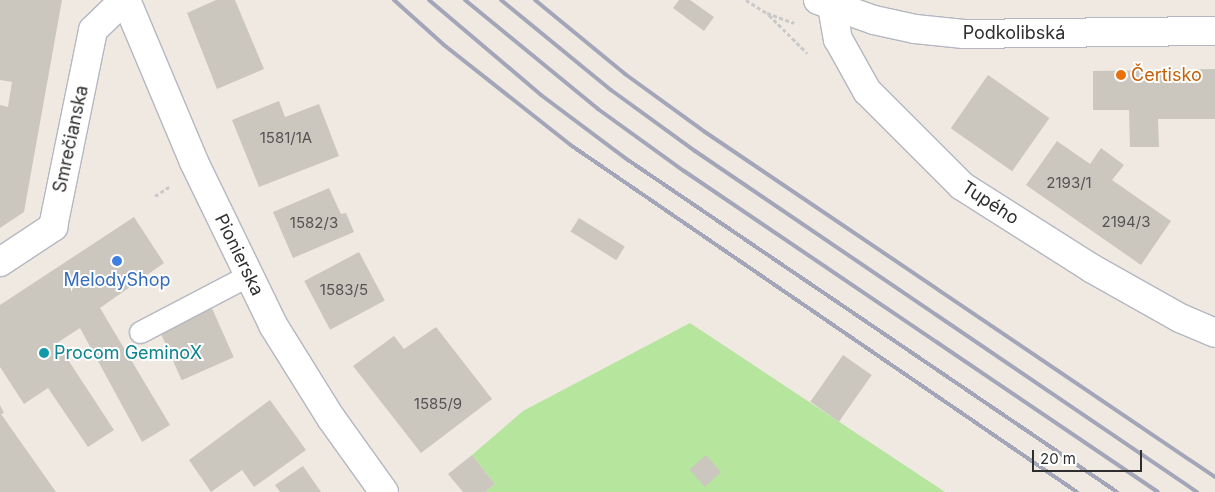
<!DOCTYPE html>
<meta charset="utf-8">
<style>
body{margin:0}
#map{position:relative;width:1215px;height:492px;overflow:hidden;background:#efe9e1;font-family:Inter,sans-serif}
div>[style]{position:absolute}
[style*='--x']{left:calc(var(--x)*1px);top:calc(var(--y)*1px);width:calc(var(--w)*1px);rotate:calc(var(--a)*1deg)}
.green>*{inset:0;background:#b6e59e}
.building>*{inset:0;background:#cbc7bf;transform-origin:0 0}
.path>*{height:3px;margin-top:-1.5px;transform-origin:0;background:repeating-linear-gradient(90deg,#c9c9c9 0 4px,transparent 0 6.5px)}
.roads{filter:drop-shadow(1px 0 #b4b7c1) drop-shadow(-1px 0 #b4b7c1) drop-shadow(0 1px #b4b7c1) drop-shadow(0 -1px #b4b7c1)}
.lane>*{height:21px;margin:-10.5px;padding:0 10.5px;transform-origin:10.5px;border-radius:10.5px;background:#fff}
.street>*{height:28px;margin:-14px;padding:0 14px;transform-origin:14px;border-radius:14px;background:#fff}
.secondary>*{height:28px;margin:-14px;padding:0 14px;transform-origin:14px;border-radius:14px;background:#fff}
.rail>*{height:4px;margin:-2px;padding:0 2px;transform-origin:2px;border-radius:2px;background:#a3a6b8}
.dots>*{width:14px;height:14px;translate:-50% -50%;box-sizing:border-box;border:2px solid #fff;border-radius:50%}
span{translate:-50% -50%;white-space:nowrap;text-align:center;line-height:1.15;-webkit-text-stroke:4px #fff;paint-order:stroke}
.number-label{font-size:15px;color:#555452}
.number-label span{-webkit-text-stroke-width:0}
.street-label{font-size:18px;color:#2e2e2e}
.food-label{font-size:18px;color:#c56008}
.left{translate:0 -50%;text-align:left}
.shop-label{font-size:18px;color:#366cbe}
.culture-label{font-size:18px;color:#0d838f}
.scale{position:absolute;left:1032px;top:450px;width:110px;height:22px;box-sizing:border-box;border:2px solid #2e2e2e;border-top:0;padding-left:6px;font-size:15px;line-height:18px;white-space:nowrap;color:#2e2e2e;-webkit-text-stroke:4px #fff;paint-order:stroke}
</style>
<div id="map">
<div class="green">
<div style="clip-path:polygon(690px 323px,945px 492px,485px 492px,495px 484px,472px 455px,523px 411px)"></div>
</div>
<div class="building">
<div style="clip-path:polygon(0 0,62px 0,24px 212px,0 228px,0 105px,8px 107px,12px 82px,0 80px)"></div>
<div style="clip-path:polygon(216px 0,235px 0,264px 69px,217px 89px,187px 13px)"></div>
<div style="clip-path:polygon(679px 0,690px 0,714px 17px,704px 31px,673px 8px)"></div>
<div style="clip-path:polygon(1215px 69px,1215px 119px,1158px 119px,1159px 147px,1130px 147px,1129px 110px,1093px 110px,1093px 71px)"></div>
<div style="left:988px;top:75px;width:75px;height:65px;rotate:35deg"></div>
<div style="clip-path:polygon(279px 101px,285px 117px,319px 104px,339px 156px,259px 187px,232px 120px)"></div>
<div style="clip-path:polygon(1057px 141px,1090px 164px,1101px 148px,1124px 165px,1112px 180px,1171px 221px,1141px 265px,1026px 185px)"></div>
<div style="clip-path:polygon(329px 188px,341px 214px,346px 213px,354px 232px,293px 258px,273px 212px)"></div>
<div style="clip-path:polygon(134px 217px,164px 263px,100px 308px,170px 425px,142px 442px,80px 328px,57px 343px,114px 430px,88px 447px,48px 388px,24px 404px,0 367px,0 305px)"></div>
<div style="left:579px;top:218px;width:54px;height:16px;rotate:32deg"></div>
<div style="left:359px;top:252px;width:55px;height:62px;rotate:62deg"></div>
<div style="left:211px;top:306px;width:56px;height:57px;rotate:66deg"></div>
<div style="clip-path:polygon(436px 327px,492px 399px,421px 453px,353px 366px,394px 336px,404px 349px)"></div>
<div style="left:843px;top:355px;width:35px;height:57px;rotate:35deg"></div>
<div style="clip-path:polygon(270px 400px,306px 450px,254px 487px,242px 470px,211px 492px,189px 460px)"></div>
<div style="clip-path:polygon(0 405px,4px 413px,1px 414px,56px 492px,0 492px)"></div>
<div style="clip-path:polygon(472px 455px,495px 484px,485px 492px,463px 492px,448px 474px)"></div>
<div style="left:706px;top:455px;width:23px;height:22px;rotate:49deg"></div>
<div style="clip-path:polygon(303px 466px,321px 492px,280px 492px,275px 485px)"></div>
</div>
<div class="path">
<div style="--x:746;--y:0;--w:25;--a:32"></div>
<div style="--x:767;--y:13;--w:29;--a:20"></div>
<div style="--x:769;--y:15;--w:54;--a:45"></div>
<div style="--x:155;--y:196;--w:17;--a:-33"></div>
</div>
<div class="roads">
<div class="lane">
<div style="--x:140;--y:332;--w:123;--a:-27.6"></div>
</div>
<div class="street">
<div style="--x:832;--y:6;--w:34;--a:80"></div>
<div style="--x:838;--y:39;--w:60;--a:60.9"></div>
<div style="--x:867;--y:91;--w:134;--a:45"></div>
<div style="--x:962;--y:186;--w:153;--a:32.4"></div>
<div style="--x:1091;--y:268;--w:102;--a:29.3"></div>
<div style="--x:1180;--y:318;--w:38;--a:23"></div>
<div style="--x:0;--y:262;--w:64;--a:-33.4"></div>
<div style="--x:53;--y:227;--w:201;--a:-78.5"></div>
<div style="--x:93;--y:30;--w:43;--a:-44.1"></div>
</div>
<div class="secondary">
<div style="--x:126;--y:0;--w:176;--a:67.2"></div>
<div style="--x:194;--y:162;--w:181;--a:64.1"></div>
<div style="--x:273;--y:325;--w:110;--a:58.1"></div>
<div style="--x:331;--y:418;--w:91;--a:54.4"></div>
<div style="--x:818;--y:0;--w:59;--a:19.7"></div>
<div style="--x:874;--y:20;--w:42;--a:12.4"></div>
<div style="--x:915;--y:29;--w:49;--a:5.8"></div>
<div style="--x:964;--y:34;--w:251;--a:-0.7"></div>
</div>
</div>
<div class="rail">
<div style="--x:394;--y:0;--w:67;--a:42"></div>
<div style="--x:444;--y:45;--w:163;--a:38.3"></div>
<div style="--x:572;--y:146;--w:612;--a:34.42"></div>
<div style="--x:429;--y:0;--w:147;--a:40.3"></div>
<div style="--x:541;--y:95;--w:109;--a:36.8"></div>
<div style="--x:628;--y:160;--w:591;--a:34.17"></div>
<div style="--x:465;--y:0;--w:172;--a:39.3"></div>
<div style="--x:598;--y:109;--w:106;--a:35.8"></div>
<div style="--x:684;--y:171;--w:572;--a:34.11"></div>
<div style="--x:501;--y:0;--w:142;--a:39.3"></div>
<div style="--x:611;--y:90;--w:104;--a:36"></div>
<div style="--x:695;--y:151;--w:607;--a:34.19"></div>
<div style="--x:535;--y:0;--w:117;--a:39.4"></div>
<div style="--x:625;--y:74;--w:99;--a:35.9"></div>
<div style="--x:705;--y:132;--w:616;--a:34.08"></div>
</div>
<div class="dots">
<div style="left:1121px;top:75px;background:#e8710a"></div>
<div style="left:117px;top:261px;background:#3f7fe0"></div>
<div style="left:44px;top:353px;background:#0f9aa8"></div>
</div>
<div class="number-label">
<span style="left:286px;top:138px">1581/1A</span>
<span style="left:1069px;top:183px">2193/1</span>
<span style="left:1126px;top:222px">2194/3</span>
<span style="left:314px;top:223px">1582/3</span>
<span style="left:344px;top:290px">1583/5</span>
<span style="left:438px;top:404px">1585/9</span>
</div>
<div class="street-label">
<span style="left:1014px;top:33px">Podkolibská</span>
<span style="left:71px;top:139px;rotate:-78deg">Smrečianska</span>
<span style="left:990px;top:203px;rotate:33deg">Tupého</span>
<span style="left:239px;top:255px;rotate:64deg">Pionierska</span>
</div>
<div class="food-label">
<span class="left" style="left:1131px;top:75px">Čertisko</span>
</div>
<div class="shop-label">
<span style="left:117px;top:280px">MelodyShop</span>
</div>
<div class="culture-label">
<span class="left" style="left:54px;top:353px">Procom GeminoX</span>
</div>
<div class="scale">20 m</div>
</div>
